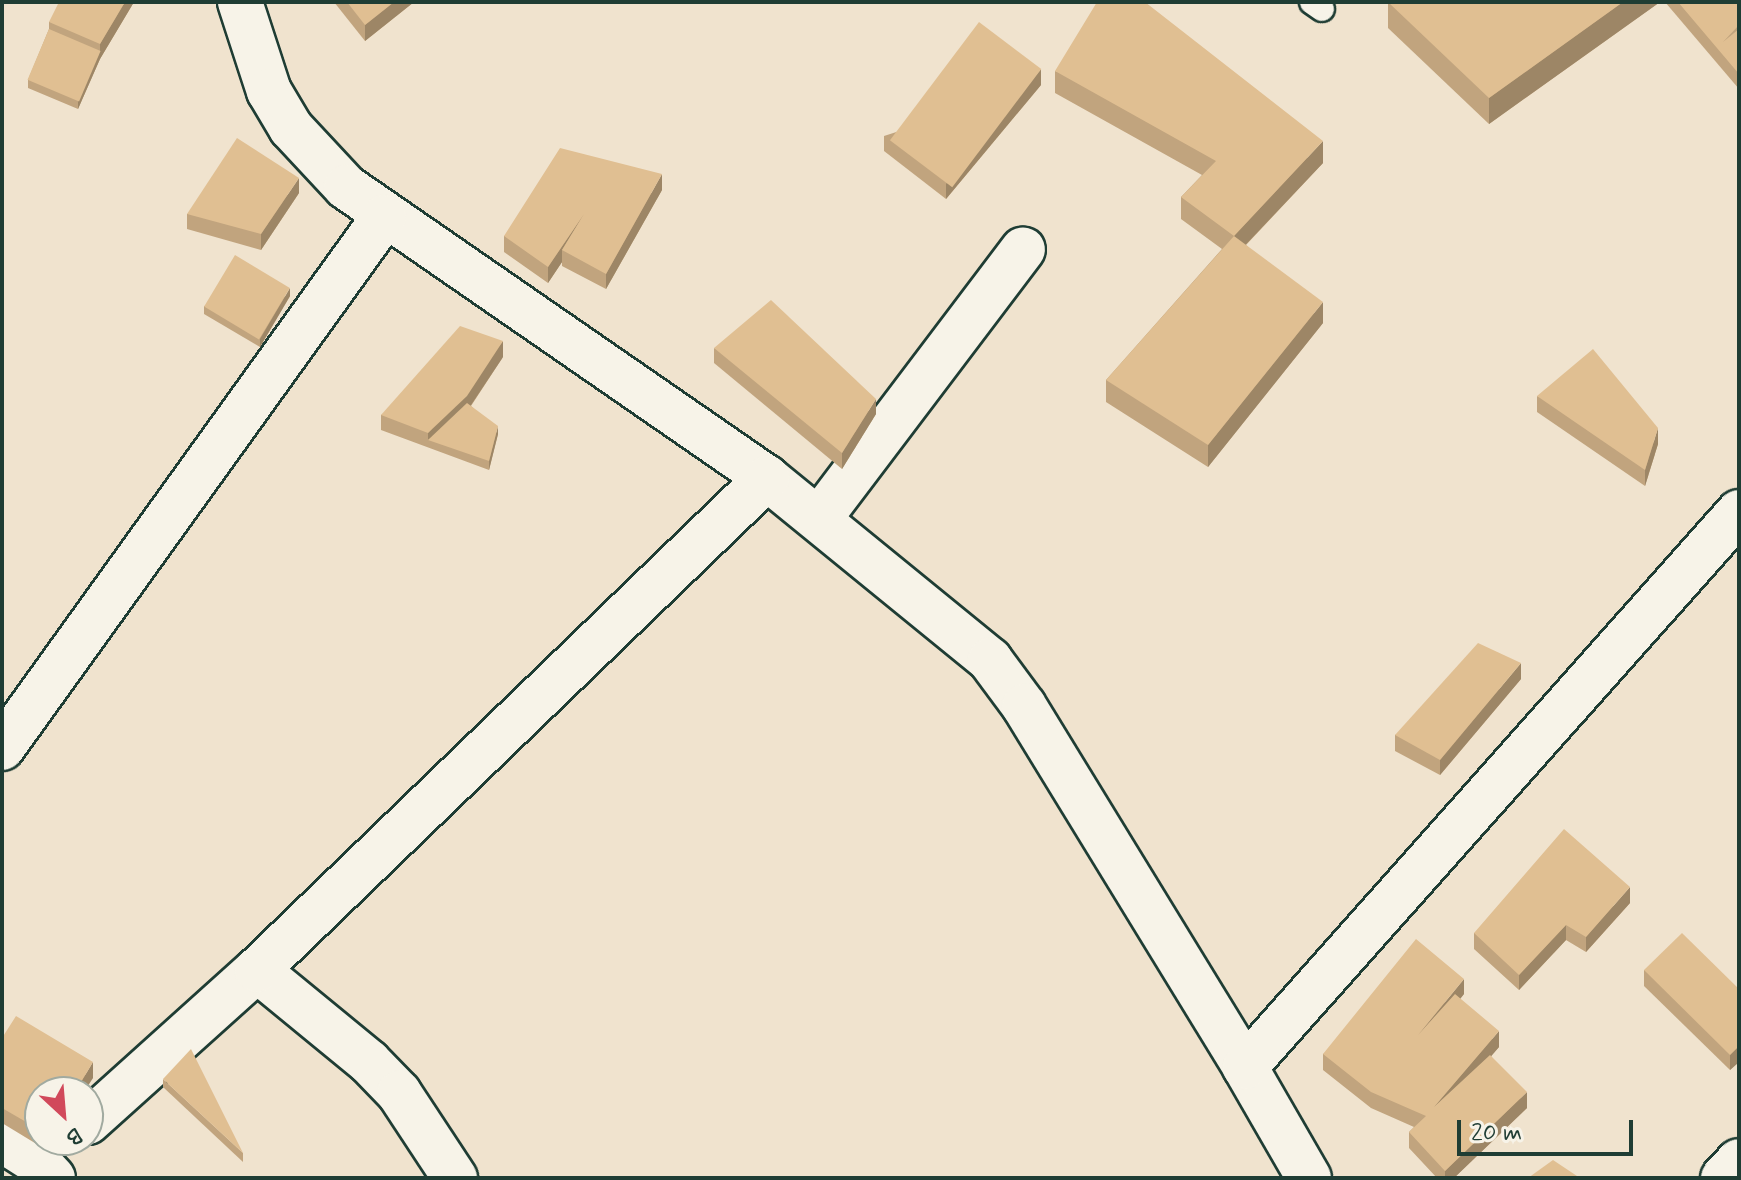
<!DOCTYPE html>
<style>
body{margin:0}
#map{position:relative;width:1741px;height:1180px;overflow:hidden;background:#f0e3ce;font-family:Mynerve,sans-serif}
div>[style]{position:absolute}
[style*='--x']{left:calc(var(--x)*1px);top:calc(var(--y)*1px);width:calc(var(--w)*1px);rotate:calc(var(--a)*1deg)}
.roads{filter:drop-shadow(2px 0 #1f3d34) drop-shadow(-2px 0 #1f3d34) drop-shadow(0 2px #1f3d34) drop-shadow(0 -2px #1f3d34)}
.service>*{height:24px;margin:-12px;padding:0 12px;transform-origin:12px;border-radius:12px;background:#f7f3e8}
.minor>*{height:44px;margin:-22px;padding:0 22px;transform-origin:22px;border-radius:22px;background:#f7f3e8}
.wall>*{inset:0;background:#c1a47e}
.shaded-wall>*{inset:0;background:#9d8666}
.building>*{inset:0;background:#e0bf92;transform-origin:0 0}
span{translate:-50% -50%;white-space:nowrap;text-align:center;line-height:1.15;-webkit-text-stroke:6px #f7f3e8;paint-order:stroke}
.frame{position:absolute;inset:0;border:4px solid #1f3d34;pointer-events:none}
.north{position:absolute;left:24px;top:1076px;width:80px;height:80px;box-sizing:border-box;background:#f7f3e8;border:2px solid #a1aaa0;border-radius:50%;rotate:154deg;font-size:22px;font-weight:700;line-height:32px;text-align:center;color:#1f3d34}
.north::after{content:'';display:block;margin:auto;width:28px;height:36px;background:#d1495b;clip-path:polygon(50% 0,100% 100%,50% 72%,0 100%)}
.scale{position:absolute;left:1457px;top:1120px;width:176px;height:36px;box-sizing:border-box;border:4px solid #1f3d34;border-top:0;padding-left:10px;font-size:24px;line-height:28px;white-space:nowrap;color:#1f3d34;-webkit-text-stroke:6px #f7f3e8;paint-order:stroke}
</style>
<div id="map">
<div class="roads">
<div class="service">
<div style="--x:1312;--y:2;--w:12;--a:35"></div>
</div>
<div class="minor">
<div style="--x:240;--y:2;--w:94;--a:72"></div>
<div style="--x:269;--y:91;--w:43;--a:59.3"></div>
<div style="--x:291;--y:128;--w:81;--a:47"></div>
<div style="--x:346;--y:187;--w:512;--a:34.65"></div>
<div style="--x:767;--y:478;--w:288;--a:39.2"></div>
<div style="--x:990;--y:660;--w:57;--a:53.5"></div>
<div style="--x:1024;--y:706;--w:423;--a:58.5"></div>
<div style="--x:1245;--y:1067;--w:128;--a:60"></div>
<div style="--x:819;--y:519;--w:338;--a:-52.9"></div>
<div style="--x:2;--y:748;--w:654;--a:-54.27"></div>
<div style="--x:257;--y:970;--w:145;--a:39.4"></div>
<div style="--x:369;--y:1062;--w:43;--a:45.9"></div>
<div style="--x:399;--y:1093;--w:102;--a:56.6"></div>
<div style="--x:1245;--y:1067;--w:743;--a:-48.33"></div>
<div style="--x:88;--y:1122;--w:227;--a:-42"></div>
<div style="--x:257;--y:970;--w:709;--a:-43.97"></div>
<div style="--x:2;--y:1140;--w:45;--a:32.3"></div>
<div style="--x:40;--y:1164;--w:19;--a:47"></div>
<div style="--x:1723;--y:1178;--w:23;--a:-47"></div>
</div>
</div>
<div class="wall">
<div style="clip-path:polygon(134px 2px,100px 59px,78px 109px,28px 88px,28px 80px,49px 29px,49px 22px)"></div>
<div style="clip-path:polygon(334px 2px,414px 2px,365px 41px)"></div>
<div style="clip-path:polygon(1388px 2px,1660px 2px,1489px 124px,1388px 28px)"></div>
<div style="clip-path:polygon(1665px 2px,1739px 2px,1739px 89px)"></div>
<div style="clip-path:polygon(1055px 71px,1323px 163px,1246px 245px,1323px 323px,1208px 467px,1106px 402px,1106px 380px,1222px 249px,1181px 219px,1181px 197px,1202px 175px,1055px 93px)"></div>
<div style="clip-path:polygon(1041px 85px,946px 199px,884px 151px,884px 136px)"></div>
<div style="clip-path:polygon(662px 190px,606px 289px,562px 266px,562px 262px,548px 283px,504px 252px,504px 236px)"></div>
<div style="clip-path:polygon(299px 193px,261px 250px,187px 229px,187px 214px)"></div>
<div style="clip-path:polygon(290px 296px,260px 347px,204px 314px,204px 306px)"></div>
<div style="clip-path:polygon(714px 348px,876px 414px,842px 469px,714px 363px)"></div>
<div style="clip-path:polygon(503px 357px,471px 406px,498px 434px,489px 470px,381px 430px,381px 415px)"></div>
<div style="clip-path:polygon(1537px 396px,1658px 444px,1645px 486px,1537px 412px)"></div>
<div style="clip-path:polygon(1521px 679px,1440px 775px,1395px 751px,1395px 735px)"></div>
<div style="clip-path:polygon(1630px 903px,1586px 952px,1566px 940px,1519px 990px,1474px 949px,1474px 933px)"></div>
<div style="clip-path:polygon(1644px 970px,1739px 989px,1739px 1062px,1730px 1070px,1644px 986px)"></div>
<div style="clip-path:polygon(1464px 994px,1460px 999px,1499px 1047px,1491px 1056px,1527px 1108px,1454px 1178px,1437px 1178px,1409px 1148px,1409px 1132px,1414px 1127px,1371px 1108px,1323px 1070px,1323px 1054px)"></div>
<div style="clip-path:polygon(2px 1038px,93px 1078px,40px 1092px,40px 1140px,55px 1140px,48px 1151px,2px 1123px)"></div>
<div style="clip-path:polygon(163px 1079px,243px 1153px,243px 1162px,163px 1087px)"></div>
</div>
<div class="shaded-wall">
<div style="clip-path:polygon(125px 2px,134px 2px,100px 59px,78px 109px,78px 101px,100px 51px,100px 44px)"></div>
<div style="clip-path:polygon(394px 2px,414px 2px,365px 41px,365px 25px)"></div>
<div style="clip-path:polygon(1623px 2px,1660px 2px,1489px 124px,1489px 98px)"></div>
<div style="clip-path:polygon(1041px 69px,1041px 85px,946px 199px,946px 184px)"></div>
<div style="clip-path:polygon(1323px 141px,1323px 163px,1234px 257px,1234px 236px)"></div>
<div style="clip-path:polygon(662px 174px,662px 190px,606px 289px,606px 274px)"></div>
<div style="clip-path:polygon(299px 178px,299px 193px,261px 250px,261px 234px)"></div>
<div style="clip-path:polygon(584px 214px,562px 250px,562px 262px,548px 283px,548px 267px)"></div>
<div style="clip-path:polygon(290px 288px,290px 296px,260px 347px,260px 339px)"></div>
<div style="clip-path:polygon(1323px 302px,1323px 323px,1208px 467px,1208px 445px)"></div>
<div style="clip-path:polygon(503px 341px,503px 357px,467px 411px,428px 440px,428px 433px)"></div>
<div style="clip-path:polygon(876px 399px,876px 414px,842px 469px,842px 453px)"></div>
<div style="clip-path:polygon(498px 426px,498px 434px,489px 470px,489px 461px)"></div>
<div style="clip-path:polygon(1658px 428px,1658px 444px,1645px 486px,1645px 470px)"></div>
<div style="clip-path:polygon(1521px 663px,1521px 679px,1440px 775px,1440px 760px)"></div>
<div style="clip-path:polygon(1630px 887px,1630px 903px,1586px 952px,1586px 937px)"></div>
<div style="clip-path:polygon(1566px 925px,1566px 940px,1519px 990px,1519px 975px)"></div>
<div style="clip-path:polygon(1464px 979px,1464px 994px,1418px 1051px,1418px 1035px)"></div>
<div style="clip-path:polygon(1499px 1031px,1499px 1047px,1434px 1123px,1434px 1107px)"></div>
<div style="clip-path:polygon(1739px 1046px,1739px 1062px,1730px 1070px,1730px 1055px)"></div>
<div style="clip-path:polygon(93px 1062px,93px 1078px,84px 1092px,75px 1092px)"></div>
<div style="clip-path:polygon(1527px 1092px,1527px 1108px,1454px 1178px,1445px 1178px,1445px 1171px)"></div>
<div style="clip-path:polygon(48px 1140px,55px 1140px,48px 1151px)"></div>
</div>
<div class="building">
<div style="clip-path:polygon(59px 2px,125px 2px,100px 44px,49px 22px)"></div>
<div style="clip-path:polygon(347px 2px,394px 2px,365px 25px)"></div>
<div style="clip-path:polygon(1097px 2px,1145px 2px,1323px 141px,1234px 236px,1181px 197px,1216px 161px,1055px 71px)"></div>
<div style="clip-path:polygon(1388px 2px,1623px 2px,1489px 98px)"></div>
<div style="clip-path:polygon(1678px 2px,1739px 2px,1739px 25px,1723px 42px,1739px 29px,1739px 74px)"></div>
<div style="left:979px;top:22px;width:78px;height:148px;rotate:37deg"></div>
<div style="left:49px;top:29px;width:56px;height:55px;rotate:23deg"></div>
<div style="clip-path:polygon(237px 138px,299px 178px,261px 234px,187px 214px)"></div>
<div style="clip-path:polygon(560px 148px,662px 174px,606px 274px,562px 250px,584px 214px,548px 267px,504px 236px)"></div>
<div style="clip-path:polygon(1234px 236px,1323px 302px,1208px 445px,1106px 380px)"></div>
<div style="left:235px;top:255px;width:64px;height:60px;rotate:31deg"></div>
<div style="clip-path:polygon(771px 300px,876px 399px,842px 453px,714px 348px)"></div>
<div style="clip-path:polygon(460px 326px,503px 341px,467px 396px,428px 433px,381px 415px)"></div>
<div style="clip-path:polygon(1593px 349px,1658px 428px,1645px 470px,1537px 396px)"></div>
<div style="clip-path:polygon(467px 403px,498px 426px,489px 461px,428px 440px)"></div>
<div style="clip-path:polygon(1478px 643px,1521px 663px,1440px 760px,1395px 735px)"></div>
<div style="clip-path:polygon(1564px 829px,1630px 887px,1586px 937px,1566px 925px,1519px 975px,1474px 933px)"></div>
<div style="clip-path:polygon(1682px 933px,1739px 989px,1739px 1046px,1730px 1055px,1644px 970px)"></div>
<div style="clip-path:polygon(1416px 939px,1464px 979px,1418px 1035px,1455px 994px,1499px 1031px,1434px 1107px,1490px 1055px,1527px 1092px,1445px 1171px,1409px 1132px,1426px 1116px,1371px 1092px,1323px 1054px)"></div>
<div style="clip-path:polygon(16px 1016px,93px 1062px,75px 1092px,40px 1092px,40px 1130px,2px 1108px,2px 1038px)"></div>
<div style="clip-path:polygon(191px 1049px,243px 1153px,163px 1079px)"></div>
<div style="clip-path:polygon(1553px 1160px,1580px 1178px,1528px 1178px)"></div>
</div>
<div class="frame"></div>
<div class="north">B</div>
<div class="scale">20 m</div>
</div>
